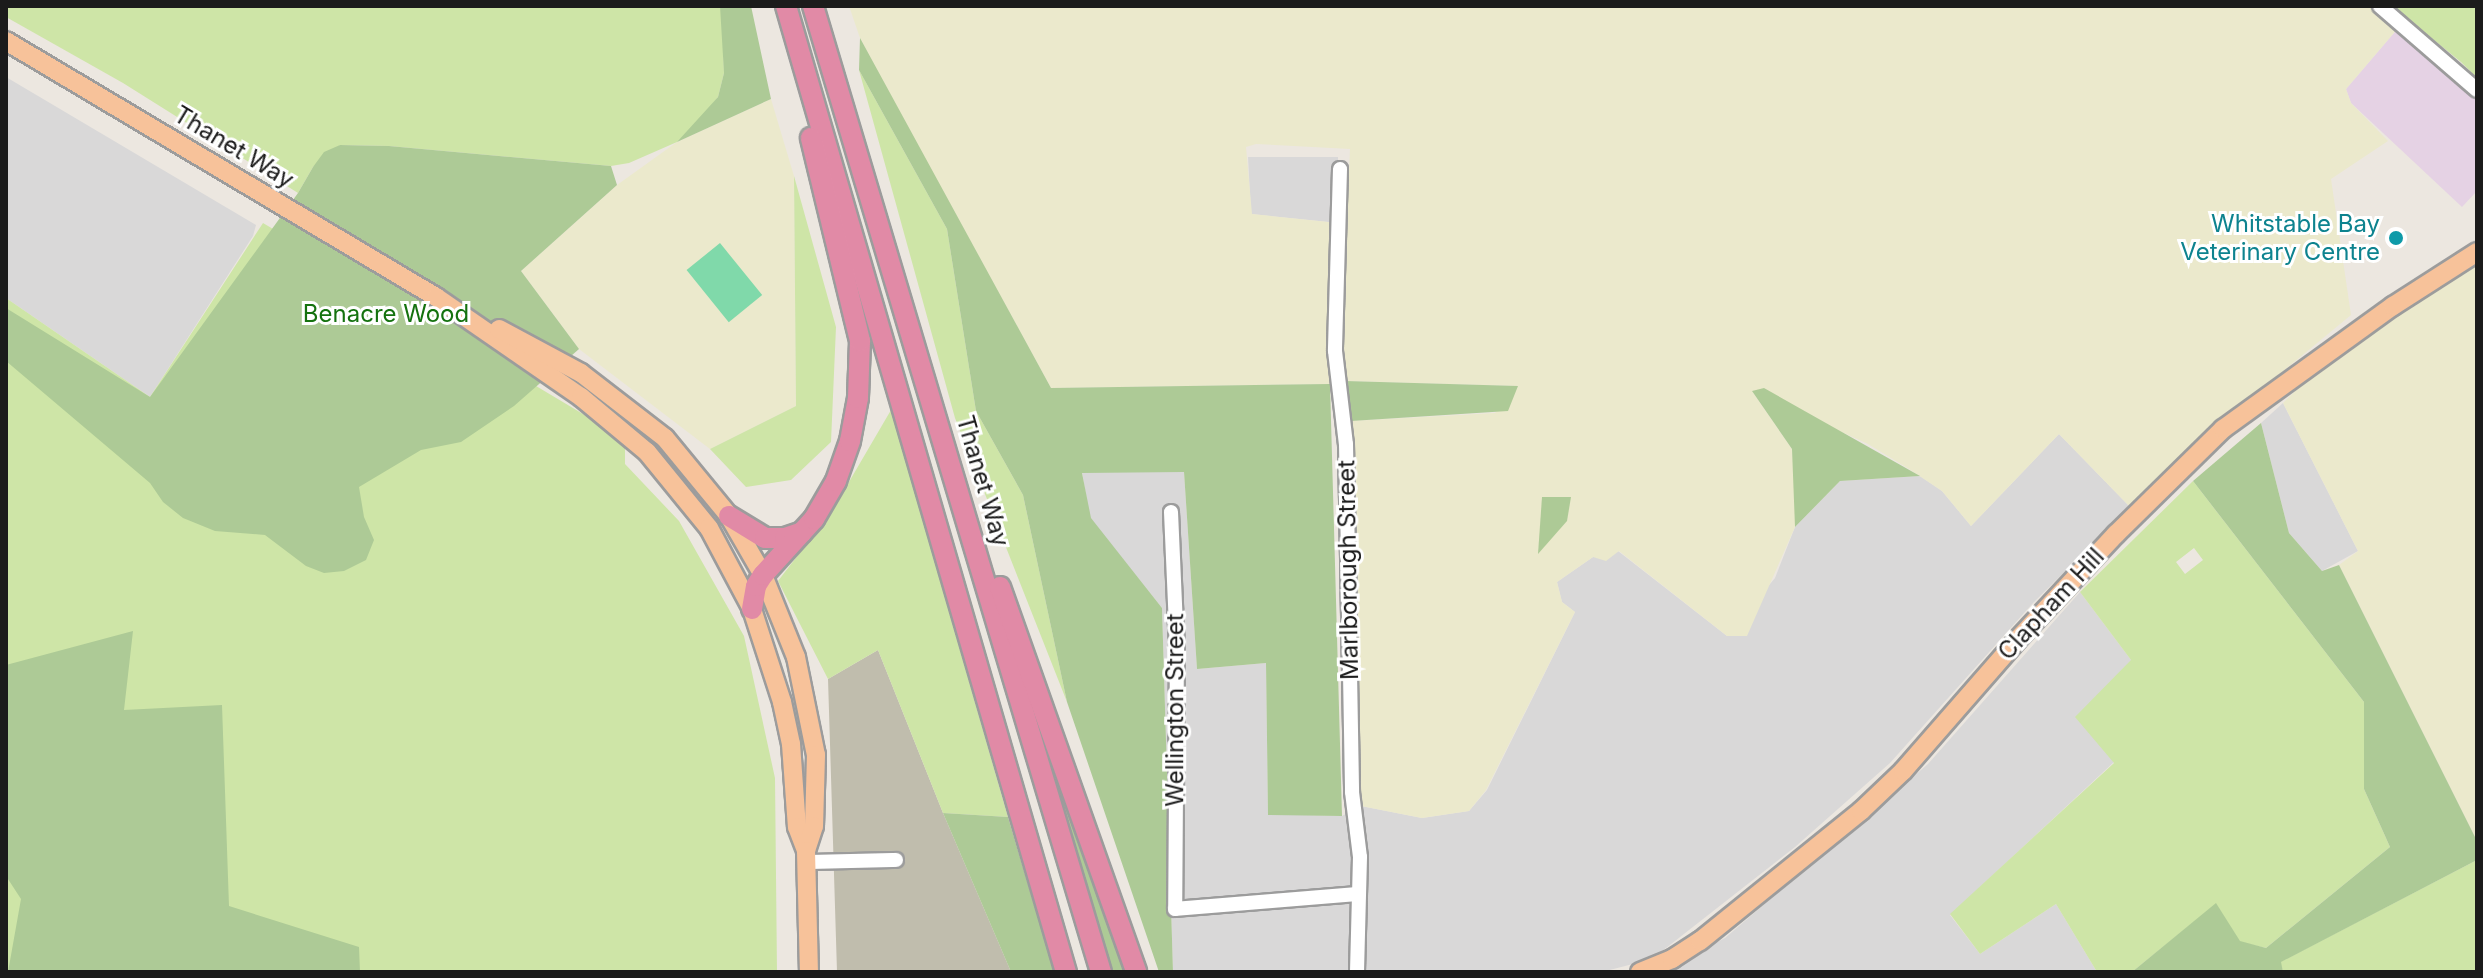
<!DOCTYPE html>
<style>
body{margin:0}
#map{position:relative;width:2483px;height:978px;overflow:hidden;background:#ece7e0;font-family:Inter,sans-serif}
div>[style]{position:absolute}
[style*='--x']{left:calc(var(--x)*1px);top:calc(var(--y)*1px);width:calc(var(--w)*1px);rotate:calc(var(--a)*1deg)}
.residential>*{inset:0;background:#d9d8d8}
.industrial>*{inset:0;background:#e5d2e4}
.construction>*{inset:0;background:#c0bdad}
.farmland>*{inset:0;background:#ebe9cc}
.grass>*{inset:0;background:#cee5a7}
.forest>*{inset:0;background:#adca96}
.pitch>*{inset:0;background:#80d9aa;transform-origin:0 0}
.roads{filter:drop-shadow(2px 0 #9c9c9c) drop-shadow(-2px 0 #9c9c9c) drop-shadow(0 2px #9c9c9c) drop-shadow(0 -2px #9c9c9c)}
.minor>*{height:14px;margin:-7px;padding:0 7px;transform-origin:7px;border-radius:7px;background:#fff}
.major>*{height:18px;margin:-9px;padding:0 9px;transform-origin:9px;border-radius:9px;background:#f7c29a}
.highway>*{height:20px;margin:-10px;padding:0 10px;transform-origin:10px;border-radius:10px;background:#e18aa6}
.dots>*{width:22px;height:22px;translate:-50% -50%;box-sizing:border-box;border:4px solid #fff;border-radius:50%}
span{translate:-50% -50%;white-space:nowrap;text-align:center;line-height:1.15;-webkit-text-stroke:6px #fff;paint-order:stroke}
.street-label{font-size:24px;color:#1b1b1b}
.culture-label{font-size:24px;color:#0d838f}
.right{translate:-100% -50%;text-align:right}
.park-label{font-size:24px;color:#15720f}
.frame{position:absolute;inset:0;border:8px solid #1b1b1b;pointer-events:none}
</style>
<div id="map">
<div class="residential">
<div style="clip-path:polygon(6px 77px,256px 225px,253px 236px,150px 397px,6px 298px)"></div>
<div style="clip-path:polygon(1248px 157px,1338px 157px,1338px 223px,1251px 214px)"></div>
<div style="clip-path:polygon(2283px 403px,2358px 551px,2322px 571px,2289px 533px,2261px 423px)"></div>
<div style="clip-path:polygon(2059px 434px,2130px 507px,2033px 603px,1890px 763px,1795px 847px,1652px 959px,1602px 972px,1173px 972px,1162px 608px,1090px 518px,1082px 472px,1184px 472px,1197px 669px,1266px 663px,1268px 814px,1342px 816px,1361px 806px,1422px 818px,1469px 811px,1487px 790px,1575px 612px,1562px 602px,1557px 582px,1593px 557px,1618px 551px,1727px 636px,1775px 578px,1795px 527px,1840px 481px,1920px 476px,1942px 491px,1971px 526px)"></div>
<div style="clip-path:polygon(2080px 592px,2131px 660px,2114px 762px,1950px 915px,1980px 954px,2056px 904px,2097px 972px,1658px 972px,1725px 938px,1928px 764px)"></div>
</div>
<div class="industrial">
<div style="clip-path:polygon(2399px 27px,2477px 95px,2477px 191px,2462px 207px,2351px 103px,2346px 89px)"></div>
</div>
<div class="construction">
<div style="clip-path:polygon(878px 650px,943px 813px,1011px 972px,837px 972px,828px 679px)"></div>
</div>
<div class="farmland">
<div style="clip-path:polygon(849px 6px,2373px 6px,2399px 27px,2346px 89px,2351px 103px,2388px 141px,2331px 179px,2351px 315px,2195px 444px,2130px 507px,2059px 434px,1971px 526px,1942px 491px,1909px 469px,1868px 444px,1752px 391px,1792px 449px,1796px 494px,1795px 527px,1747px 636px,1727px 636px,1619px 551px,1606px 561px,1593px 557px,1557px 582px,1562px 602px,1575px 612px,1486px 790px,1469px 811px,1422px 818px,1361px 806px,1351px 421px,1495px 413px,1518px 386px,1345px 381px,1343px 310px,1350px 149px,1256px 144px,1246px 147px,1252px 214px,1338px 223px,1328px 302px,1330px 384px,1051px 388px,887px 89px,860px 38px)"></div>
<div style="clip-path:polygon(771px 99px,794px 176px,796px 406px,710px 449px,579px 349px,521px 271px,617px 185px,677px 142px)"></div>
<div style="clip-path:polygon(2477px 257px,2477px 841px,2339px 565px,2358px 551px,2283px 403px,2304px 382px,2371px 330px)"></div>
</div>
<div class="grass">
<div style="clip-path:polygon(6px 6px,722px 6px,724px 73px,718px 97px,698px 123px,677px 142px,629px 163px,611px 166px,389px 146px,340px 145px,313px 167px,298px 193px,123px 83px,6px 17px)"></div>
<div style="clip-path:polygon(2392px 6px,2477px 6px,2477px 78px,2461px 62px)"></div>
<div style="clip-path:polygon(859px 70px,947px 229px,976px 411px,1023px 495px,1067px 702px,955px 418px)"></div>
<div style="clip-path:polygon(794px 176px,836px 327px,831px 442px,791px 480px,746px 487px,710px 449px,796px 406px)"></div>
<div style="clip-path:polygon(263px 223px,593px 420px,625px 447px,625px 464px,679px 521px,744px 636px,775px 778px,777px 972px,6px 972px,6px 298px,150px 397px)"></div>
<div style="clip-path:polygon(891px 410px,1008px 817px,943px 813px,878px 650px,828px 679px,778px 581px,832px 511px)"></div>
<div style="clip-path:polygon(evenodd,2193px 481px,2364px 702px,2364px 789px,2390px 847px,2266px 948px,2240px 942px,2216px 904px,2132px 972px,2097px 972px,2056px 904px,1980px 954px,1950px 914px,2114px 763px,2075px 717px,2131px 660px,2080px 592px,2193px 481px,2194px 548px,2203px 560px,2185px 574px,2176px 562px,2194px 548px)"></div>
<div style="clip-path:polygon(2477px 860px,2477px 972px,2283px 972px,2280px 962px)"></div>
</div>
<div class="forest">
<div style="clip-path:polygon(720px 6px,751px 6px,771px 99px,677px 142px,718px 97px,724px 73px)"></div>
<div style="clip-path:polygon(860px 38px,1051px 388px,1330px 384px,1342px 816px,1268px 815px,1266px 663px,1197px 669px,1184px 472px,1082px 473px,1091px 518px,1162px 608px,1173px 972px,1159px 972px,1067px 702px,1023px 495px,976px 411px,947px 229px,859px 70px)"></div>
<div style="clip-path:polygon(340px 145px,389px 146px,611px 166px,617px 185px,521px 271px,579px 349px,514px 406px,461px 442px,421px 450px,359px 487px,364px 517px,374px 540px,366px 560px,344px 571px,324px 573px,306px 566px,265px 535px,215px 531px,183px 518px,163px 502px,150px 483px,6px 361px,6px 308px,150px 397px,298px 193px,313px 167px,324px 152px)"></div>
<div style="clip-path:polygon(1345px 381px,1518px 386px,1508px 411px,1351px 421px)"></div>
<div style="clip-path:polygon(1764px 388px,1920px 476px,1840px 481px,1795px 527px,1792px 449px,1752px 391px)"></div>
<div style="clip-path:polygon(2261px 423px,2289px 533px,2322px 571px,2339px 565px,2477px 841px,2477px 860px,2281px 962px,2283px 972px,2132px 972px,2216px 903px,2240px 941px,2266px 948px,2390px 847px,2364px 789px,2364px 702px,2193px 481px)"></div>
<div style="clip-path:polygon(1542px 497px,1571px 497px,1567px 521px,1538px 554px)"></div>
<div style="clip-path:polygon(133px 631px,124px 710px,222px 705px,229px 906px,359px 947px,360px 972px,8px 972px,21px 899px,6px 876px,6px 665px)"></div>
<div style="clip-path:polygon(1017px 651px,1126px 972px,1111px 972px,1051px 771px,1048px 772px)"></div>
<div style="clip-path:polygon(943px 813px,1008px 817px,1054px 972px,1011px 972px)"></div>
</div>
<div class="pitch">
<div style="left:720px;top:243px;width:67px;height:43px;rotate:51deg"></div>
</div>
<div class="roads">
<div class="minor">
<div style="--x:2380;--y:6;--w:128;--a:40.9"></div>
<div style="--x:1340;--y:169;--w:182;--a:91.6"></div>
<div style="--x:1335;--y:351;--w:94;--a:83.3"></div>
<div style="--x:1346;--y:444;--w:348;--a:89"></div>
<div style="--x:1352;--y:792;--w:65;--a:83"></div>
<div style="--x:1360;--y:857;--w:115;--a:91.5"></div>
<div style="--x:1171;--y:512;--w:136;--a:87.5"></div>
<div style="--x:1177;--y:648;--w:261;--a:90.4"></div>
<div style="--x:1175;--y:909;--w:182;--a:-4.7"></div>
<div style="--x:806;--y:862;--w:90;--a:-1.3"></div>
</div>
<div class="major">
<div style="--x:6;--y:41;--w:500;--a:30.77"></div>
<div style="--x:436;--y:297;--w:176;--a:34.6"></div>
<div style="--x:581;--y:397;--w:86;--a:39.8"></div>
<div style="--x:647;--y:452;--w:98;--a:50.8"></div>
<div style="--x:709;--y:528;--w:92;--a:62"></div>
<div style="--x:752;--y:609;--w:98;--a:72.1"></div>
<div style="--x:782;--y:702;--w:43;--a:77.9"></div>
<div style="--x:791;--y:744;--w:83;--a:85.9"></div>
<div style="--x:797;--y:827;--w:26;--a:69"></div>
<div style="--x:499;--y:329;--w:93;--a:28.2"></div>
<div style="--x:581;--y:373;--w:106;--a:37.7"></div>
<div style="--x:665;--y:438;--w:101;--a:50.6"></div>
<div style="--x:729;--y:516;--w:68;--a:60"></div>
<div style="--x:763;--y:575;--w:88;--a:68.1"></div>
<div style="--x:796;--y:657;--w:100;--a:78.5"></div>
<div style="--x:816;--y:755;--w:71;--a:91.6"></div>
<div style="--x:814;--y:826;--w:26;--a:108"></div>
<div style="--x:806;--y:851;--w:121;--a:88.6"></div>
<div style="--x:1640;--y:972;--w:35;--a:-22"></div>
<div style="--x:1672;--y:959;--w:33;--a:-33"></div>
<div style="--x:1700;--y:941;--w:207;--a:-38.9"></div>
<div style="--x:1861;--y:811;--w:58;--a:-43.6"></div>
<div style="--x:1903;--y:771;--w:175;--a:-48.9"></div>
<div style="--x:2018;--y:639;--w:144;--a:-47"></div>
<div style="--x:2116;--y:534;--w:150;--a:-44.5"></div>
<div style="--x:2223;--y:429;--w:210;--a:-35.9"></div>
<div style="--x:2393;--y:306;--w:100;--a:-32.7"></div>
</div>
<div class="highway">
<div style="--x:786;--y:6;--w:1006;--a:73.84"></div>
<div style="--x:813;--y:6;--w:1008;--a:73.4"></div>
<div style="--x:729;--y:516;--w:42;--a:31.4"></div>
<div style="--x:765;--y:538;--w:20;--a:0"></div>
<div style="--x:785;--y:538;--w:18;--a:-19"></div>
<div style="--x:1000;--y:587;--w:408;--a:70.5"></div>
<div style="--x:752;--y:609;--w:23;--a:-80"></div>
<div style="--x:756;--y:586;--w:13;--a:-58"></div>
<div style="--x:763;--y:575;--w:76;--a:-47.7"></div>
<div style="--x:814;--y:519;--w:44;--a:-59.9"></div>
<div style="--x:836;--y:481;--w:42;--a:-70.7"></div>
<div style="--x:850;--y:441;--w:44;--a:-79.5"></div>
<div style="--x:858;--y:398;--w:57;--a:-88"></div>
<div style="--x:860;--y:341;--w:209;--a:-103.6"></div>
</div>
</div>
<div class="dots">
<div style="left:2396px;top:238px;background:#0f9aa8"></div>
</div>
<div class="street-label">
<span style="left:234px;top:147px;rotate:31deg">Thanet Way</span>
<span style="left:983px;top:481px;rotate:74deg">Thanet Way</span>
<span style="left:1348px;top:570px;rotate:-91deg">Marlborough Street</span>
<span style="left:2051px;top:604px;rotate:-47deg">Clapham Hill</span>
<span style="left:1175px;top:710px;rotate:-90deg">Wellington Street</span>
</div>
<div class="culture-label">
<span class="right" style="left:2380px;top:238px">Whitstable Bay<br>Veterinary Centre</span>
</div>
<div class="park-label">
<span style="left:386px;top:314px">Benacre Wood</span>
</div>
<div class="frame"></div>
</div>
